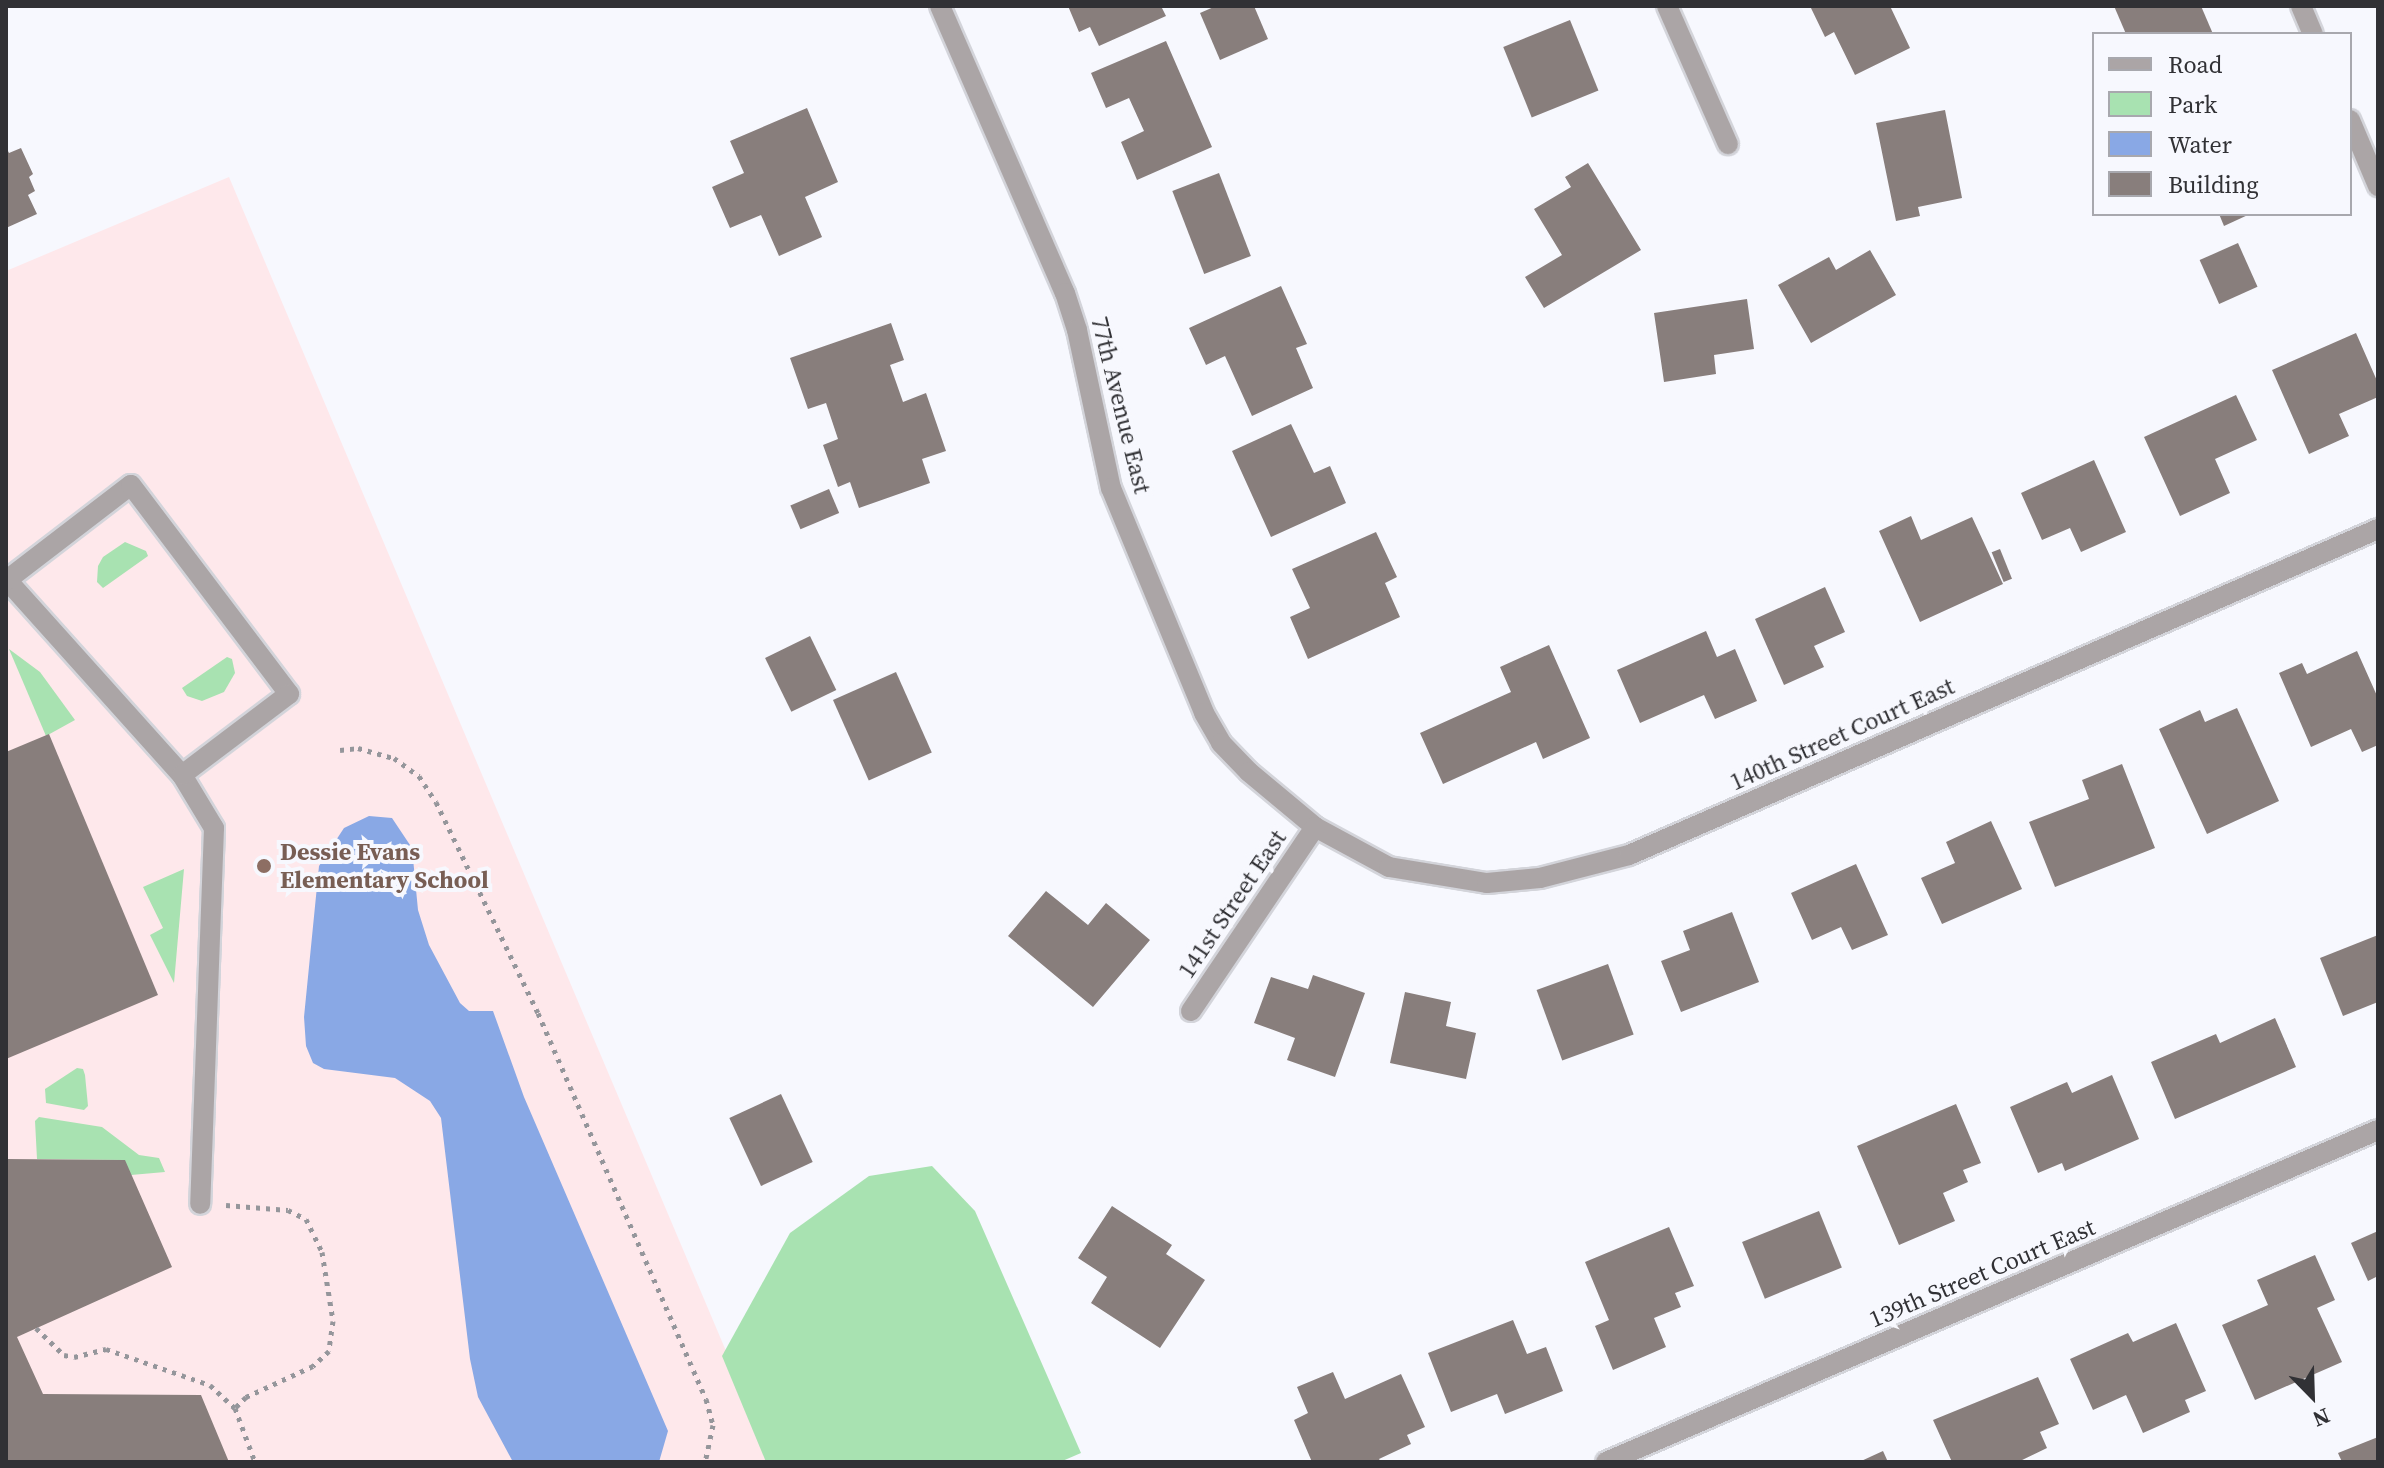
<!DOCTYPE html>
<style>
body{margin:0}
#map{position:relative;width:2384px;height:1468px;overflow:hidden;background:#f7f8fe;font-family:"Source Serif 4",serif}
div>[style]{position:absolute}
[style*='--x']{left:calc(var(--x)*1px);top:calc(var(--y)*1px);width:calc(var(--w)*1px);rotate:calc(var(--a)*1deg)}
.education>*{inset:0;background:#fee8eb}
.green>*{inset:0;background:#a8e2b1}
.water>*{inset:0;background:#89a8e5}
.building>*{inset:0;background:#887e7c;transform-origin:0 0}
.path>*{height:5px;margin-top:-2.5px;transform-origin:0;background:repeating-linear-gradient(90deg,#95969b 0 4px,transparent 0 10px)}
.roads{filter:drop-shadow(2px 0 #d3d4da) drop-shadow(-2px 0 #d3d4da) drop-shadow(0 2px #d3d4da) drop-shadow(0 -2px #d3d4da)}
.service>*{height:20px;margin:-10px;padding:0 10px;transform-origin:10px;border-radius:10px;background:#aba5a6}
.minor>*{height:20px;margin:-10px;padding:0 10px;transform-origin:10px;border-radius:10px;background:#aba5a6}
.dots>*{width:22px;height:22px;translate:-50% -50%;box-sizing:border-box;border:4px solid #f7f8fe;border-radius:50%}
span{translate:-50% -50%;white-space:nowrap;text-align:center;line-height:1.15;-webkit-text-stroke:8px #f7f8fe;paint-order:stroke}
.street-label{font-size:24px;color:#313135}
.education-label{font-size:24px;color:#785e54;font-weight:700}
.left{translate:0 -50%;text-align:left}
.frame{position:absolute;inset:0;border:8px solid #313135;pointer-events:none}
.legend{position:absolute;left:2092px;top:32px;width:260px;height:184px;box-sizing:border-box;background:#f7f8fe;border:2px solid #a8a8ae;margin:0;padding:10px 14px;list-style:none;font-size:24px;color:#313135}
.legend li{display:flex;align-items:center;gap:16px;height:40px}
.legend b{width:40px;border:2px solid #a8a8ae}
.north{position:absolute;left:2272px;top:1356px;width:80px;height:80px;-webkit-text-stroke:6px #f7f8fe;paint-order:stroke;rotate:157deg;font-size:22px;font-weight:700;line-height:32px;text-align:center;color:#313135}
.north::after{content:'';display:block;margin:auto;width:28px;height:36px;background:#313135;clip-path:polygon(50% 0,100% 100%,50% 72%,0 100%)}
</style>
<div id="map">
<div class="education">
<div style="clip-path:polygon(229px 177px,773px 1462px,6px 1462px,6px 271px)"></div>
</div>
<div class="green">
<div style="clip-path:polygon(125px 542px,146px 551px,148px 556px,103px 588px,97px 582px,98px 566px,103px 557px)"></div>
<div style="clip-path:polygon(9px 649px,40px 672px,75px 720px,46px 736px)"></div>
<div style="clip-path:polygon(227px 657px,232px 659px,235px 673px,224px 692px,202px 701px,187px 696px,182px 688px)"></div>
<div style="clip-path:polygon(184px 869px,174px 983px,150px 935px,163px 928px,143px 887px)"></div>
<div style="clip-path:polygon(77px 1068px,83px 1069px,85px 1075px,88px 1106px,84px 1110px,46px 1103px,45px 1089px)"></div>
<div style="clip-path:polygon(39px 1117px,102px 1127px,139px 1155px,159px 1158px,165px 1172px,131px 1175px,124px 1160px,37px 1159px,35px 1121px)"></div>
<div style="clip-path:polygon(932px 1166px,975px 1211px,1081px 1453px,1060px 1462px,766px 1462px,722px 1356px,790px 1233px,869px 1176px)"></div>
</div>
<div class="water">
<div style="clip-path:polygon(369px 816px,392px 818px,412px 848px,418px 910px,429px 945px,460px 1003px,469px 1011px,493px 1011px,524px 1097px,668px 1431px,659px 1462px,513px 1462px,478px 1397px,470px 1359px,441px 1118px,430px 1101px,395px 1078px,324px 1069px,313px 1063px,306px 1046px,304px 1017px,319px 866px,344px 828px)"></div>
</div>
<div class="building">
<div style="clip-path:polygon(1068px 6px,1161px 6px,1166px 16px,1099px 46px,1090px 27px,1079px 32px)"></div>
<div style="clip-path:polygon(1216px 6px,1254px 6px,1268px 39px,1220px 60px,1200px 13px)"></div>
<div style="clip-path:polygon(1810px 6px,1890px 6px,1910px 48px,1855px 75px,1834px 32px,1825px 37px)"></div>
<div style="clip-path:polygon(2114px 6px,2201px 6px,2213px 34px,2126px 34px)"></div>
<div style="left:1570px;top:20px;width:76px;height:72px;rotate:68deg"></div>
<div style="clip-path:polygon(1166px 41px,1212px 147px,1137px 180px,1121px 142px,1144px 131px,1129px 98px,1106px 108px,1091px 73px)"></div>
<div style="clip-path:polygon(807px 108px,838px 182px,805px 197px,822px 237px,779px 256px,761px 215px,730px 228px,712px 187px,744px 173px,730px 141px)"></div>
<div style="clip-path:polygon(1945px 110px,1962px 198px,1918px 207px,1920px 216px,1896px 221px,1876px 123px)"></div>
<div style="clip-path:polygon(6px 147px,9px 153px,21px 148px,33px 174px,29px 177px,35px 191px,28px 195px,37px 214px,6px 228px)"></div>
<div style="clip-path:polygon(1588px 163px,1641px 250px,1544px 308px,1525px 277px,1562px 255px,1534px 209px,1571px 187px,1565px 177px)"></div>
<div style="left:1219px;top:173px;width:89px;height:50px;rotate:69deg"></div>
<div style="clip-path:polygon(2219px 214px,2250px 214px,2224px 226px)"></div>
<div style="left:2238px;top:243px;width:48px;height:42px;rotate:66deg"></div>
<div style="clip-path:polygon(1870px 250px,1896px 295px,1811px 343px,1778px 285px,1829px 257px,1836px 270px)"></div>
<div style="clip-path:polygon(1281px 286px,1307px 344px,1296px 348px,1313px 388px,1252px 416px,1225px 356px,1206px 365px,1189px 328px)"></div>
<div style="clip-path:polygon(1747px 299px,1754px 349px,1714px 355px,1716px 374px,1664px 382px,1654px 313px)"></div>
<div style="clip-path:polygon(891px 323px,904px 360px,890px 365px,903px 402px,926px 393px,946px 451px,922px 459px,930px 483px,859px 508px,850px 482px,838px 487px,823px 445px,838px 439px,826px 403px,808px 409px,790px 358px)"></div>
<div style="clip-path:polygon(2356px 333px,2378px 383px,2378px 397px,2339px 414px,2349px 436px,2309px 454px,2272px 370px)"></div>
<div style="clip-path:polygon(2236px 395px,2257px 440px,2215px 459px,2230px 493px,2180px 516px,2144px 437px)"></div>
<div style="clip-path:polygon(1291px 424px,1314px 473px,1330px 466px,1346px 503px,1271px 537px,1232px 451px)"></div>
<div style="clip-path:polygon(2094px 460px,2126px 532px,2081px 552px,2070px 528px,2042px 540px,2021px 493px)"></div>
<div style="left:829px;top:489px;width:26px;height:42px;rotate:67deg"></div>
<div style="clip-path:polygon(1911px 516px,1921px 540px,1972px 517px,2003px 584px,1920px 622px,1879px 531px)"></div>
<div style="clip-path:polygon(1376px 532px,1397px 577px,1385px 583px,1400px 617px,1308px 659px,1290px 617px,1310px 608px,1292px 569px)"></div>
<div style="left:2000px;top:549px;width:32px;height:9px;rotate:68deg"></div>
<div style="clip-path:polygon(1825px 587px,1845px 632px,1814px 646px,1824px 667px,1784px 685px,1755px 619px)"></div>
<div style="clip-path:polygon(1706px 631px,1717px 657px,1735px 649px,1757px 701px,1715px 719px,1704px 695px,1640px 723px,1617px 670px)"></div>
<div style="left:810px;top:636px;width:60px;height:50px;rotate:64deg"></div>
<div style="clip-path:polygon(1549px 645px,1590px 738px,1543px 759px,1536px 742px,1443px 784px,1420px 733px,1511px 692px,1500px 667px)"></div>
<div style="clip-path:polygon(2357px 651px,2378px 698px,2378px 745px,2362px 752px,2351px 729px,2311px 747px,2279px 673px,2302px 663px,2307px 674px)"></div>
<div style="left:896px;top:672px;width:88px;height:69px;rotate:66deg"></div>
<div style="clip-path:polygon(2237px 708px,2279px 801px,2207px 834px,2159px 729px,2200px 710px,2205px 722px)"></div>
<div style="clip-path:polygon(49px 734px,158px 995px,6px 1059px,6px 752px)"></div>
<div style="clip-path:polygon(2122px 764px,2155px 848px,2055px 887px,2029px 822px,2089px 799px,2082px 780px)"></div>
<div style="clip-path:polygon(1991px 821px,2022px 889px,1942px 924px,1921px 878px,1955px 863px,1946px 842px)"></div>
<div style="clip-path:polygon(1856px 864px,1888px 935px,1852px 950px,1841px 927px,1812px 940px,1791px 893px)"></div>
<div style="clip-path:polygon(1046px 891px,1088px 925px,1106px 903px,1150px 940px,1093px 1007px,1008px 936px)"></div>
<div style="clip-path:polygon(1732px 912px,1759px 982px,1681px 1012px,1661px 961px,1690px 950px,1683px 931px)"></div>
<div style="clip-path:polygon(2378px 935px,2378px 1002px,2343px 1016px,2320px 958px)"></div>
<div style="left:1608px;top:964px;width:75px;height:76px;rotate:70deg"></div>
<div style="clip-path:polygon(1313px 975px,1365px 993px,1335px 1077px,1287px 1060px,1295px 1038px,1254px 1023px,1271px 977px,1308px 989px)"></div>
<div style="clip-path:polygon(1405px 992px,1451px 1002px,1446px 1026px,1476px 1033px,1466px 1079px,1390px 1063px)"></div>
<div style="clip-path:polygon(2275px 1018px,2296px 1067px,2175px 1119px,2151px 1062px,2216px 1034px,2220px 1043px)"></div>
<div style="clip-path:polygon(2112px 1075px,2139px 1139px,2065px 1171px,2062px 1163px,2038px 1173px,2010px 1107px,2067px 1082px,2072px 1093px)"></div>
<div style="left:781px;top:1094px;width:75px;height:57px;rotate:65deg"></div>
<div style="clip-path:polygon(1956px 1104px,1981px 1163px,1963px 1170px,1968px 1182px,1943px 1193px,1955px 1221px,1899px 1245px,1857px 1146px)"></div>
<div style="clip-path:polygon(6px 1159px,125px 1160px,172px 1267px,17px 1337px,43px 1394px,201px 1395px,229px 1462px,6px 1461px)"></div>
<div style="clip-path:polygon(1112px 1206px,1172px 1245px,1166px 1254px,1205px 1280px,1160px 1348px,1091px 1303px,1107px 1277px,1078px 1258px)"></div>
<div style="left:1819px;top:1211px;width:61px;height:83px;rotate:68deg"></div>
<div style="clip-path:polygon(1669px 1227px,1694px 1286px,1675px 1293px,1681px 1307px,1654px 1318px,1666px 1347px,1613px 1370px,1595px 1326px,1609px 1320px,1585px 1262px)"></div>
<div style="clip-path:polygon(2378px 1231px,2378px 1276px,2368px 1281px,2351px 1243px)"></div>
<div style="clip-path:polygon(2315px 1255px,2335px 1300px,2317px 1308px,2342px 1362px,2255px 1400px,2222px 1325px,2268px 1305px,2257px 1280px)"></div>
<div style="clip-path:polygon(1513px 1320px,1527px 1354px,1546px 1347px,1563px 1391px,1505px 1414px,1497px 1394px,1451px 1412px,1428px 1353px)"></div>
<div style="clip-path:polygon(2176px 1323px,2206px 1391px,2185px 1400px,2190px 1412px,2143px 1433px,2126px 1395px,2093px 1410px,2070px 1359px,2128px 1333px,2133px 1342px)"></div>
<div style="clip-path:polygon(1333px 1372px,1345px 1399px,1401px 1374px,1425px 1427px,1407px 1435px,1411px 1444px,1379px 1459px,1381px 1462px,1312px 1462px,1294px 1420px,1308px 1413px,1297px 1387px)"></div>
<div style="clip-path:polygon(2038px 1377px,2059px 1424px,2040px 1432px,2047px 1448px,2018px 1462px,1952px 1462px,1933px 1420px)"></div>
<div style="clip-path:polygon(2378px 1437px,2378px 1462px,2342px 1462px,2338px 1453px)"></div>
<div style="clip-path:polygon(1883px 1451px,1888px 1462px,1859px 1462px)"></div>
</div>
<div class="path">
<div style="--x:340;--y:750;--w:18;--a:-6"></div>
<div style="--x:358;--y:748;--w:37;--a:16"></div>
<div style="--x:394;--y:758;--w:31;--a:36"></div>
<div style="--x:419;--y:776;--w:31;--a:57"></div>
<div style="--x:436;--y:802;--w:234;--a:64.2"></div>
<div style="--x:538;--y:1013;--w:421;--a:66.5"></div>
<div style="--x:706;--y:1399;--w:27;--a:75"></div>
<div style="--x:713;--y:1425;--w:38;--a:102"></div>
<div style="--x:226;--y:1205;--w:62;--a:4.6"></div>
<div style="--x:288;--y:1210;--w:20;--a:27"></div>
<div style="--x:306;--y:1219;--w:37;--a:64"></div>
<div style="--x:322;--y:1252;--w:70;--a:80.9"></div>
<div style="--x:333;--y:1321;--w:30;--a:98"></div>
<div style="--x:329;--y:1351;--w:22;--a:137"></div>
<div style="--x:313;--y:1366;--w:74;--a:155.2"></div>
<div style="--x:246;--y:1397;--w:16;--a:135"></div>
<div style="--x:36;--y:1328;--w:39;--a:44"></div>
<div style="--x:64;--y:1355;--w:10;--a:11"></div>
<div style="--x:74;--y:1357;--w:33;--a:-14"></div>
<div style="--x:106;--y:1349;--w:110;--a:19.1"></div>
<div style="--x:210;--y:1385;--w:34;--a:43"></div>
<div style="--x:235;--y:1408;--w:58;--a:69.7"></div>
</div>
<div class="roads">
<div class="service">
<div style="--x:6;--y:579;--w:263;--a:48.1"></div>
<div style="--x:182;--y:775;--w:62;--a:58.9"></div>
<div style="--x:214;--y:828;--w:376;--a:92.1"></div>
<div style="--x:7;--y:580;--w:156;--a:-37.5"></div>
<div style="--x:131;--y:485;--w:262;--a:52.9"></div>
<div style="--x:289;--y:694;--w:134;--a:142.9"></div>
</div>
<div class="minor">
<div style="--x:940;--y:6;--w:313;--a:66.5"></div>
<div style="--x:1065;--y:293;--w:39;--a:72"></div>
<div style="--x:1077;--y:330;--w:162;--a:77.9"></div>
<div style="--x:1111;--y:488;--w:243;--a:67.5"></div>
<div style="--x:1204;--y:713;--w:34;--a:60"></div>
<div style="--x:1221;--y:743;--w:40;--a:46"></div>
<div style="--x:1249;--y:772;--w:86;--a:39.8"></div>
<div style="--x:1315;--y:827;--w:84;--a:28.4"></div>
<div style="--x:1389;--y:867;--w:99;--a:9.3"></div>
<div style="--x:1487;--y:883;--w:53;--a:-5.4"></div>
<div style="--x:1540;--y:878;--w:92;--a:-14.5"></div>
<div style="--x:1629;--y:855;--w:817;--a:-23.52"></div>
<div style="--x:1667;--y:6;--w:151;--a:66.2"></div>
<div style="--x:2301;--y:6;--w:30;--a:67"></div>
<div style="--x:2350;--y:120;--w:72;--a:67"></div>
<div style="--x:1191;--y:1011;--w:222;--a:-56"></div>
<div style="--x:1606;--y:1462;--w:840;--a:-23.27"></div>
</div>
</div>
<div class="dots">
<div style="left:264px;top:866px;background:#8d6e63"></div>
</div>
<div class="street-label">
<span style="left:1121px;top:405px;rotate:76deg">77th Avenue East</span>
<span style="left:1842px;top:734px;rotate:-24deg">140th Street Court East</span>
<span style="left:1232px;top:904px;rotate:-56deg">141st Street East</span>
<span style="left:1982px;top:1273px;rotate:-23deg">139th Street Court East</span>
</div>
<div class="education-label">
<span class="left" style="left:280px;top:866px">Dessie Evans<br>Elementary School</span>
</div>
<div class="frame"></div>
<ul class="legend">
<li><b style="height:10px;background:#aba5a6"></b>Road</li>
<li><b style="height:22px;background:#a8e2b1"></b>Park</li>
<li><b style="height:22px;background:#89a8e5"></b>Water</li>
<li><b style="height:22px;background:#887e7c"></b>Building</li>
</ul>
<div class="north">N</div>
</div>
